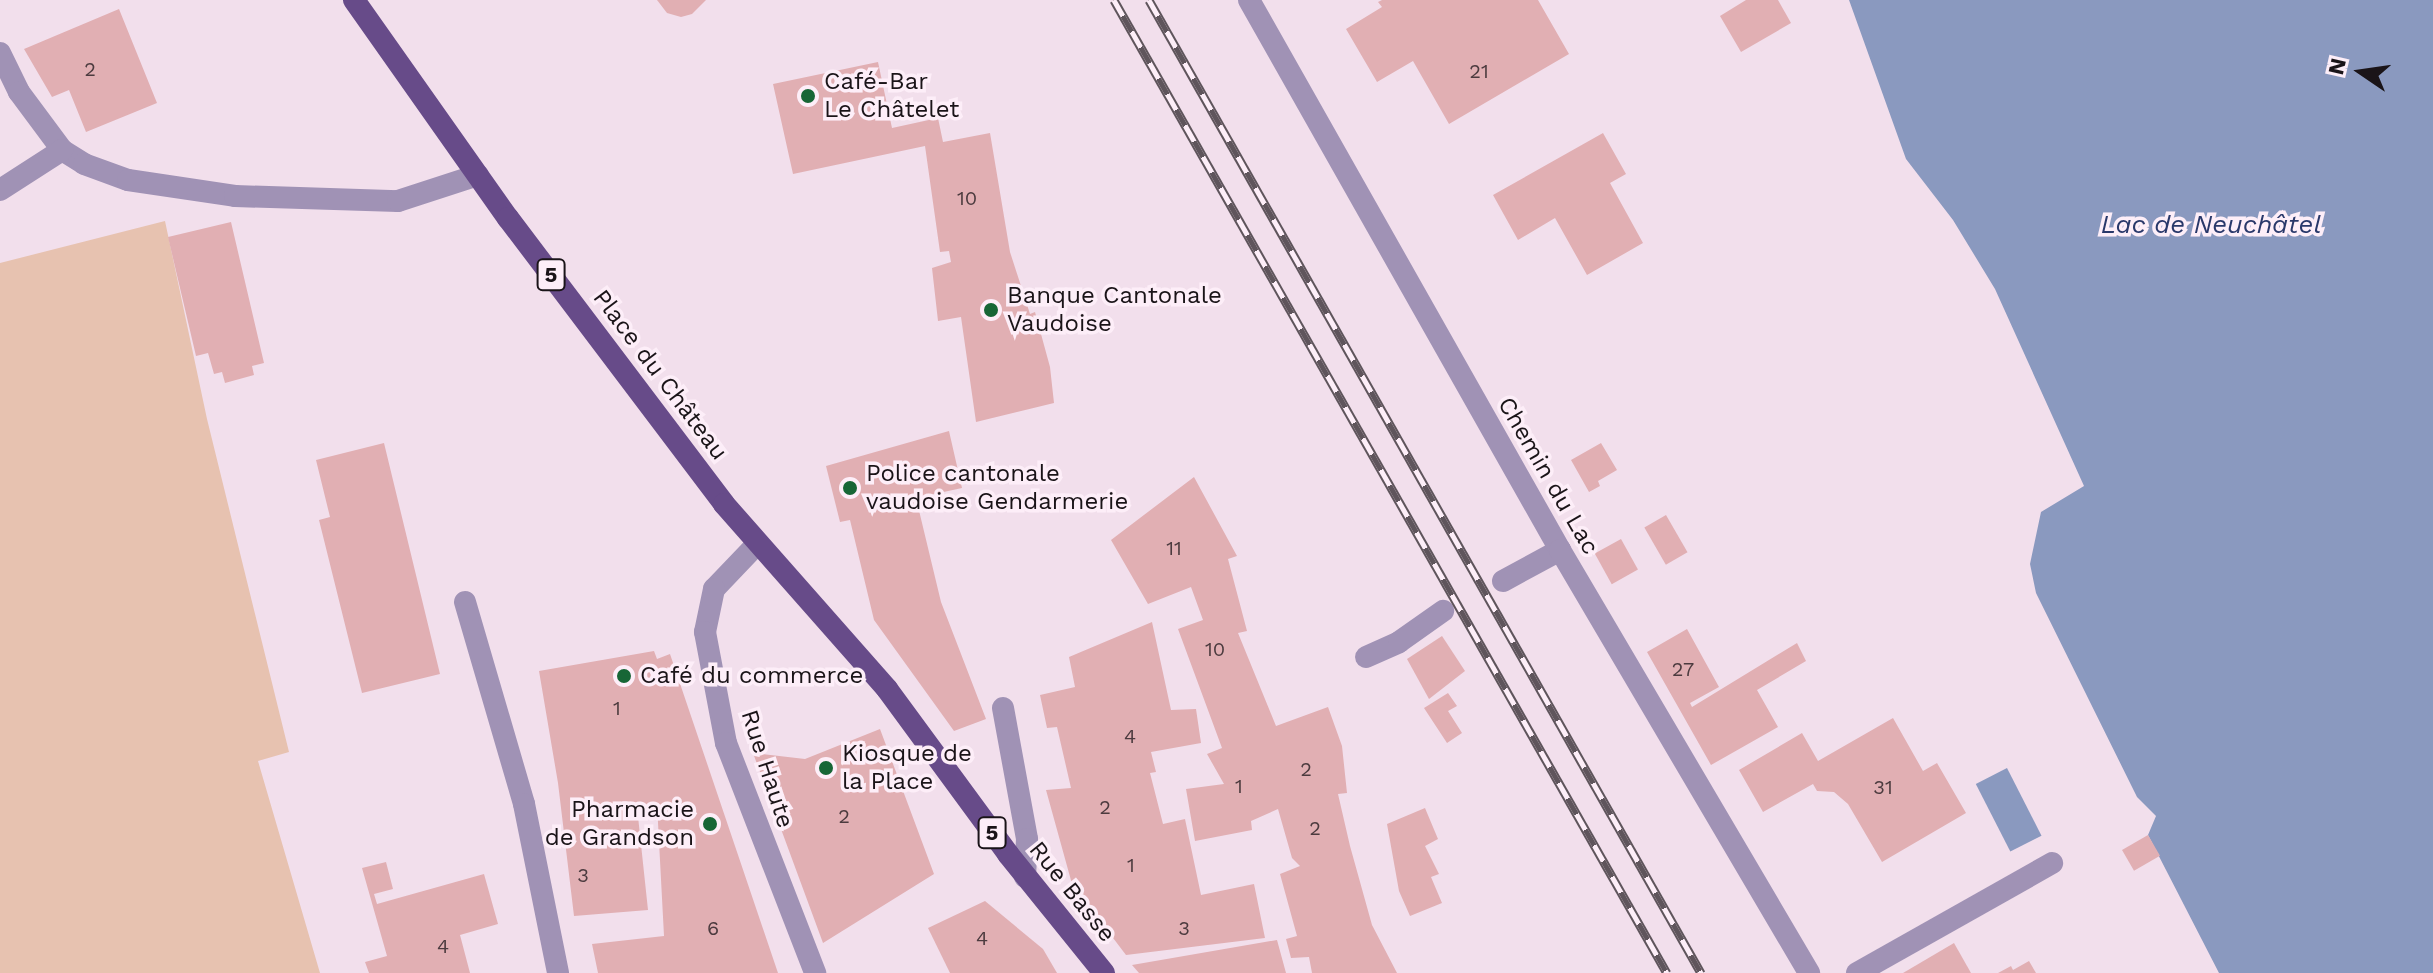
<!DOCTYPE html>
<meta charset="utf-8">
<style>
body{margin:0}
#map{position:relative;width:2433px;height:973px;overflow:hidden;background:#f2dfec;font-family:"Work Sans",sans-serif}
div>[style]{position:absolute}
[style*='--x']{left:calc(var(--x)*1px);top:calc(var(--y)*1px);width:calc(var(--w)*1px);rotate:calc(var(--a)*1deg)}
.green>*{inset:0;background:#e7c2b0}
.water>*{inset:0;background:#8a99bf;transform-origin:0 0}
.building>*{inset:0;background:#e1afb3;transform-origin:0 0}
.service>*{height:22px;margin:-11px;padding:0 11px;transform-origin:11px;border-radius:11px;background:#a092b5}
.minor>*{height:22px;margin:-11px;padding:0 11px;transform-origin:11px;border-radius:11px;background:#a092b5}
.tertiary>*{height:22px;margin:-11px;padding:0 11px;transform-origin:11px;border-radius:11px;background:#a092b5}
.primary>*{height:22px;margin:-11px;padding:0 11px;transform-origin:11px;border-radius:11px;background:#674b89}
.rail>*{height:9px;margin-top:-4.5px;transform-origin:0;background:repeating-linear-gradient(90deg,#fdeef8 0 18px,#5f555c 0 36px);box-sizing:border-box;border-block:2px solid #5f555c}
.dots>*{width:22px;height:22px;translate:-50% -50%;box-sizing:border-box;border:4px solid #fdeef8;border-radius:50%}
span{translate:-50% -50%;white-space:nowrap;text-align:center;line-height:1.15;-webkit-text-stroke:7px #fdeef8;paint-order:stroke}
.number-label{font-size:20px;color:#4c3b3f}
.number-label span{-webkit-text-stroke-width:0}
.shield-label span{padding:2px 6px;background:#fdeef8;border:2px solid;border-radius:6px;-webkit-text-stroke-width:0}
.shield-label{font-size:22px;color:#1a1418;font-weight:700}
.poi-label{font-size:24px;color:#1a1418}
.left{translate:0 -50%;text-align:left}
.right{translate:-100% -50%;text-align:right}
.street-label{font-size:24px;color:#1a1418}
.water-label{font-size:26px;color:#29386a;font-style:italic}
.north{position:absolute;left:2321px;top:32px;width:80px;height:80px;-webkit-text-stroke:6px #fdeef8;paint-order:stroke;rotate:283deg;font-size:22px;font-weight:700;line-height:32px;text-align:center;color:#1a1418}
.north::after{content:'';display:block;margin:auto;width:28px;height:36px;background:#1a1418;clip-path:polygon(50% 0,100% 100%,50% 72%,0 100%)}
</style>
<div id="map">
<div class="green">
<div style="clip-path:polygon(165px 221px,207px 419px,289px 752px,258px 761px,320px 973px,0 973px,0 263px)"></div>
</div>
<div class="water">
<div style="clip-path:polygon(1849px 0,2433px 0,2433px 973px,2219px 973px,2148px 835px,2156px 816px,2137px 797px,2036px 593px,2030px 564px,2041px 512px,2084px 486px,1995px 289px,1953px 220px,1906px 159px)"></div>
<div style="left:2007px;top:768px;width:76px;height:35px;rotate:63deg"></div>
</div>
<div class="building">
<div style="clip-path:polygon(657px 0,706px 0,692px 14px,681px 17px,667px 13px)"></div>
<div style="clip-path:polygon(1382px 0,1538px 0,1569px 54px,1449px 124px,1413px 61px,1377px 82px,1346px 29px,1382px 7px,1378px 2px)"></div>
<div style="clip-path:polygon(1746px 0,1778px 0,1791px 23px,1741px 52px,1720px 16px)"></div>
<div style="clip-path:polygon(119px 9px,157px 103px,86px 132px,69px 90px,52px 97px,24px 49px)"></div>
<div style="clip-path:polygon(878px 62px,892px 128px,938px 118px,943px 142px,990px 133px,1010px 252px,1030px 314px,1035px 312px,1050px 367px,1054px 403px,976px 422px,961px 317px,938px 321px,932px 268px,951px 262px,949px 251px,940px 252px,925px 146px,793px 174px,773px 84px)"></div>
<div style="clip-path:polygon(1603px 133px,1626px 174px,1610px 183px,1643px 243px,1587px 275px,1555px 218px,1518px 240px,1493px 195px)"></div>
<div style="clip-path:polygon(231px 222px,264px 363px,252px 366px,254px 375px,225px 383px,222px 372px,214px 374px,208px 353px,196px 356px,168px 237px)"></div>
<div style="clip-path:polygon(949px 431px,962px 488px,916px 498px,941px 602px,986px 719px,954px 731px,874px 620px,850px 520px,840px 522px,826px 466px)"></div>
<div style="clip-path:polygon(384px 443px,440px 674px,362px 693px,319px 520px,330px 517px,316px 460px)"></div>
<div style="clip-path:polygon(1601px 443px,1617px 470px,1598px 481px,1600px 486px,1589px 492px,1571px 460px)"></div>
<div style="clip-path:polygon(1194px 477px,1237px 556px,1228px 559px,1247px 631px,1238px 633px,1276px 726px,1328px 707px,1342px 746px,1347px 793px,1338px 794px,1350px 846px,1372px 925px,1397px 973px,1312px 973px,1309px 957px,1291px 958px,1286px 939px,1297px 936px,1280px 874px,1300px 866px,1292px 858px,1278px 809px,1251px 821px,1252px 830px,1195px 841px,1186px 789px,1224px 784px,1207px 754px,1222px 748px,1178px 629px,1203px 620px,1191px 587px,1148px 604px,1111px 540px)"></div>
<div style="left:1666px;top:515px;width:43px;height:25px;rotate:60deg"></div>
<div style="left:1621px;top:539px;width:35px;height:30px;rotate:61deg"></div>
<div style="clip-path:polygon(1152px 622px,1171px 710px,1196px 709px,1201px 743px,1151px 752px,1156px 772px,1150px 773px,1163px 824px,1185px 819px,1201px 895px,1254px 884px,1265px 938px,1126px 955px,1072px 884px,1046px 790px,1071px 788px,1057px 727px,1047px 728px,1040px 695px,1075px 687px,1069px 657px)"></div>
<div style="clip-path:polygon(1687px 629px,1719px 687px,1690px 703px,1692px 707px,1797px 643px,1806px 661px,1757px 690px,1778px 727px,1711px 765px,1647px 652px)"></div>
<div style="clip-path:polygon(1442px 636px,1465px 671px,1429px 699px,1407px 659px)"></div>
<div style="clip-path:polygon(654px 651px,657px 659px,670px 654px,778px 973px,598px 973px,592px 944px,664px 936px,657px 804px,637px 807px,648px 910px,574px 916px,558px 783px,539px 671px)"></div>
<div style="clip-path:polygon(1448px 693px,1457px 706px,1448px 711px,1462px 733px,1447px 743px,1424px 708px)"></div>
<div style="clip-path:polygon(1893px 718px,1923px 771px,1937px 763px,1966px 813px,1882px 862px,1848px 804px,1834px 792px,1817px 791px,1813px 784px,1763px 812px,1739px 770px,1802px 733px,1818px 761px)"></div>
<div style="clip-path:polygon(880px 729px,934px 874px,823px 943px,753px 753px,805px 759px)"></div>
<div style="clip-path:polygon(1425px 808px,1438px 839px,1425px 846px,1439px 874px,1431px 877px,1442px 903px,1410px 916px,1399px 891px,1387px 824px)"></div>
<div style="left:2148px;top:835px;width:24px;height:30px;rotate:60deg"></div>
<div style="clip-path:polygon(386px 862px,393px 889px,374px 894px,377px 904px,484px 874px,498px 924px,460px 935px,470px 973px,369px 973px,365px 962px,387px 956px,362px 868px)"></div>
<div style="clip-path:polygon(985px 901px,1043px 949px,1057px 973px,950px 973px,928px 928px)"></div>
<div style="clip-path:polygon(1277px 940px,1286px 973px,1139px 973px,1132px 965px)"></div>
<div style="clip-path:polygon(1954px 943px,1971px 973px,1903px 973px)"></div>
<div style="clip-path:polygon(2029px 961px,2036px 973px,1998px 973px,2011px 966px,2013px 970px)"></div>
</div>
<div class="service">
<div style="--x:1503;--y:581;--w:65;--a:-28.5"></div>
<div style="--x:465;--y:602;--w:210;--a:73.7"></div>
<div style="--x:524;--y:804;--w:172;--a:78.6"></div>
<div style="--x:1366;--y:657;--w:36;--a:-24"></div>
<div style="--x:1399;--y:642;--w:54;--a:-35.2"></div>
<div style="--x:1003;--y:708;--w:133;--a:79.6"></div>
<div style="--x:1027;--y:839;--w:38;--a:93"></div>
<div style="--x:1857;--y:973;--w:224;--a:-29.4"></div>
</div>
<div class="minor">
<div style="--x:1249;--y:0;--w:632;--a:60.51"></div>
<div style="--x:1560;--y:550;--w:491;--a:59.5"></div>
<div style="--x:0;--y:53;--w:43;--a:64"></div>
<div style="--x:19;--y:92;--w:72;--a:53.4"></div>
<div style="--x:62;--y:150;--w:26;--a:32"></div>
<div style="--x:84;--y:164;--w:47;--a:20"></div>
<div style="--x:128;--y:180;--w:108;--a:8.5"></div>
<div style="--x:235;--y:196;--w:163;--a:1.8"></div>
<div style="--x:398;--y:201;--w:84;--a:-18"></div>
<div style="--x:0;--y:190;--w:74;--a:-32.8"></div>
</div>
<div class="tertiary">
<div style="--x:757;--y:544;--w:62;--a:133.7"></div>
<div style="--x:714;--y:589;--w:44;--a:101.8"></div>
<div style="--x:705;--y:632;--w:113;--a:79.3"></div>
<div style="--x:726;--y:743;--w:247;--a:68.8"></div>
</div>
<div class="primary">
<div style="--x:354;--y:0;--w:267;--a:54.8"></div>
<div style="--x:508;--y:218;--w:358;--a:52.9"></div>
<div style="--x:724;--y:504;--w:247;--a:48.6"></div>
<div style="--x:887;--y:689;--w:205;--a:53.7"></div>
<div style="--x:1008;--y:854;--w:153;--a:51.1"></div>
</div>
<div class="rail">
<div style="--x:1114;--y:0;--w:1119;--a:60.39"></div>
<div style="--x:1149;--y:0;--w:1119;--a:60.43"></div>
</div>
<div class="dots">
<div style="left:808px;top:96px;background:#176636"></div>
<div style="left:991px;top:310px;background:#176636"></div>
<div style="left:850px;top:488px;background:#176636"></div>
<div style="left:624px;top:676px;background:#176636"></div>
<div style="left:826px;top:768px;background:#176636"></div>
<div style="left:710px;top:824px;background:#176636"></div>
</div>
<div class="number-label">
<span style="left:90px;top:69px">2</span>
<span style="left:1479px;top:71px">21</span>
<span style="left:967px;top:198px">10</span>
<span style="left:1174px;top:548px">11</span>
<span style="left:1215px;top:649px">10</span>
<span style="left:1683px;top:669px">27</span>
<span style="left:617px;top:708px">1</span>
<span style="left:1130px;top:736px">4</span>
<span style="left:1306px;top:769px">2</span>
<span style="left:1239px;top:786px">1</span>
<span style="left:1883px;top:787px">31</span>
<span style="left:1105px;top:807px">2</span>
<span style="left:844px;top:816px">2</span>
<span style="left:1315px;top:828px">2</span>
<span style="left:1131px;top:865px">1</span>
<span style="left:583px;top:875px">3</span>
<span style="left:713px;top:928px">6</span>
<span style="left:1184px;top:928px">3</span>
<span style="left:982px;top:938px">4</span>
<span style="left:443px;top:946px">4</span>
</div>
<div class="shield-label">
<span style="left:551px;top:275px">5</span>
<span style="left:992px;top:833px">5</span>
</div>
<div class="poi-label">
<span class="left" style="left:824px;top:96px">Café-Bar<br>Le Châtelet</span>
<span class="left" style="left:1007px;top:310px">Banque Cantonale<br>Vaudoise</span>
<span class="left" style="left:866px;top:488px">Police cantonale<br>vaudoise Gendarmerie</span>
<span class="left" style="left:640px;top:676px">Café du commerce</span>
<span class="left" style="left:842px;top:768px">Kiosque de<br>la Place</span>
<span class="right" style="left:694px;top:824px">Pharmacie<br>de Grandson</span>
</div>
<div class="street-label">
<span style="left:660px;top:375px;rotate:53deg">Place du Château</span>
<span style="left:1548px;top:476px;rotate:60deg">Chemin du Lac</span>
<span style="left:767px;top:769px;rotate:72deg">Rue Haute</span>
<span style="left:1072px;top:892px;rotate:51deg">Rue Basse</span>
</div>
<div class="water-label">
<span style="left:2211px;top:225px">Lac de Neuchâtel</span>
</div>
<div class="north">N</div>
</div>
